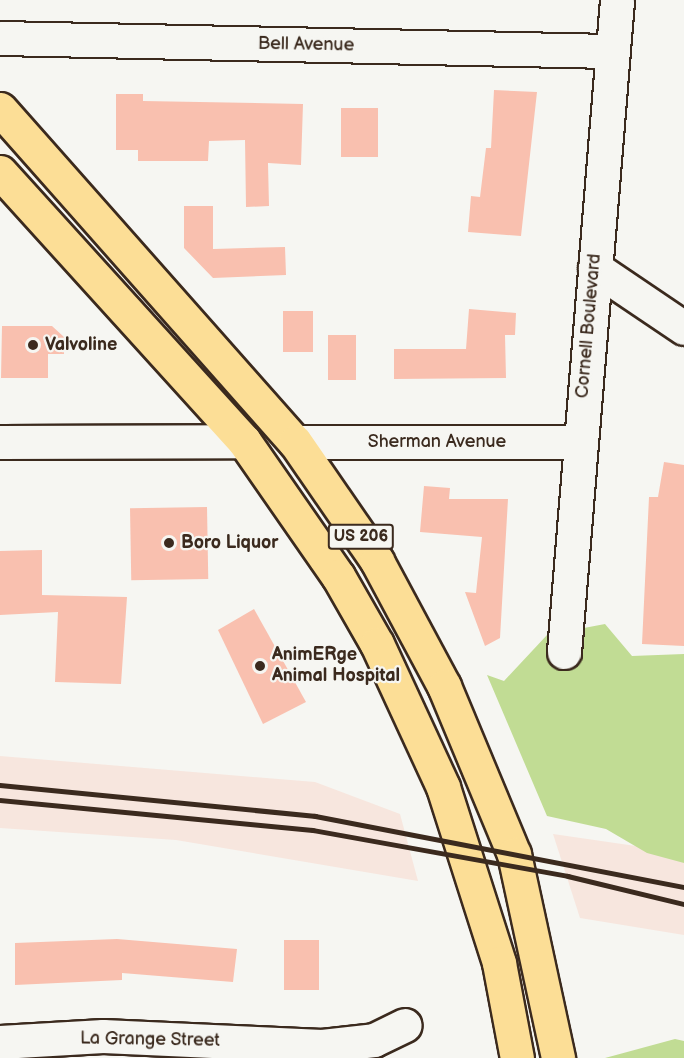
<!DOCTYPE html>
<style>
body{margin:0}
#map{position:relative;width:684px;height:1058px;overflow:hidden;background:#f6f6f2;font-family:"Balsamiq Sans",sans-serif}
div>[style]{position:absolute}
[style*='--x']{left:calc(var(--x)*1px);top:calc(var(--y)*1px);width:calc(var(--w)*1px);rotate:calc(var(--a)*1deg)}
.built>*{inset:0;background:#f7e6de}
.green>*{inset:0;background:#c1dc94}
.building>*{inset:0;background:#f9c0af;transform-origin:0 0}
.roads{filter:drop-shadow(2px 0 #3b2a1e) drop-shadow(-2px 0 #3b2a1e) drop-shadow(0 2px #3b2a1e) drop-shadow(0 -2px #3b2a1e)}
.minor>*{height:33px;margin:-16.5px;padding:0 16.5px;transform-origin:16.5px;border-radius:16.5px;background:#f6f6f2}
.highway>*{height:33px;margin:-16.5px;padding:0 16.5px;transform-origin:16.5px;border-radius:16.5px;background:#fcde96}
.rail>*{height:4.5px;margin:-2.25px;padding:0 2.25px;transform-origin:2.25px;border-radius:2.25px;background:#3b2a1e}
.dots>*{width:16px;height:16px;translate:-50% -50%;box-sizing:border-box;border:3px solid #f6f6f2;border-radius:50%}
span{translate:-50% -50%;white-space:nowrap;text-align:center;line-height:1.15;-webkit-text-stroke:4.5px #f6f6f2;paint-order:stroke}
.shield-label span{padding:2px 4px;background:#f6f6f2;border:2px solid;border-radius:4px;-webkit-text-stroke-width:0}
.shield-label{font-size:16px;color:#3b2a1e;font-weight:700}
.street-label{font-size:18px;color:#3b2a1e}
.poi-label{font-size:18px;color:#3b2a1e;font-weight:700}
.left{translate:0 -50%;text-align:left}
</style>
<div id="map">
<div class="built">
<div style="clip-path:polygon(0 756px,315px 782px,400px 814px,418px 881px,176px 840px,0 828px)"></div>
<div style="clip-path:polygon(553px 834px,684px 853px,684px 935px,580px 918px)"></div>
</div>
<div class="green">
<div style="clip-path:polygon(605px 624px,632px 656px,684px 654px,684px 863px,647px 853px,606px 829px,547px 816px,487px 675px,504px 681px,547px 635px)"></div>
<div style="clip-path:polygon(675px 1039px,684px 1041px,684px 1058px,605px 1058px)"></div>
</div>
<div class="building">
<div style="clip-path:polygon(494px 90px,537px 92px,521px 236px,468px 232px,471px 196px,480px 197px,486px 148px,491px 148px)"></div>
<div style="clip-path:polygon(116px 94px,143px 94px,143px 101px,303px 104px,301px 165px,268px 163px,269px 206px,246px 207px,245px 140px,209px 141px,208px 161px,138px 161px,138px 150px,116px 150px)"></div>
<div style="left:341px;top:108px;width:37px;height:49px"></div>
<div style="clip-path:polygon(184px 206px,213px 206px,213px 249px,285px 247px,286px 275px,213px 278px,184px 248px)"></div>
<div style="clip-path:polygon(469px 309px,516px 313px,515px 335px,505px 335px,506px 378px,394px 379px,394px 349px,466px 349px)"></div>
<div style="left:283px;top:311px;width:30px;height:41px"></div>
<div style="clip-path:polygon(2px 326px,52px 326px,64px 337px,64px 354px,48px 354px,48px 378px,1px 378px)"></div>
<div style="left:356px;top:335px;width:45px;height:28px;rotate:90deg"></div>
<div style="clip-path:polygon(664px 462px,684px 465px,684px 646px,642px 644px,649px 497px,658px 497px)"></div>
<div style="clip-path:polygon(424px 486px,450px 488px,449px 499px,508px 499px,500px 638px,485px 646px,465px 592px,476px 593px,482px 537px,420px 532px)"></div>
<div style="left:207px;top:507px;width:72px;height:77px;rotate:89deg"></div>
<div style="clip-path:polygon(42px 550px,42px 595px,127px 597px,121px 684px,55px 682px,58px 612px,0 615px,0 551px)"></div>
<div style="clip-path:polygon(254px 609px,306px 702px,263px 724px,218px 630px)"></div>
<div style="clip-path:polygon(117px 939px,237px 949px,233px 982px,122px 973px,122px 980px,15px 985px,15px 943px)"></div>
<div style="left:284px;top:940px;width:35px;height:50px"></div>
</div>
<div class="roads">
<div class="minor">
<div style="--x:0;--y:38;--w:612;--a:1.22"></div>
<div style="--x:595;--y:268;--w:107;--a:34"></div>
<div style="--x:0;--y:442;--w:244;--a:-0.2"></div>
<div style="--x:295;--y:442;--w:283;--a:0"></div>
<div style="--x:564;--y:652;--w:654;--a:-85.35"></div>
<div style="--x:0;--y:1042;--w:103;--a:-3.3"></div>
<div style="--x:103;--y:1036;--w:219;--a:2.6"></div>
<div style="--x:322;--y:1046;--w:52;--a:-6.6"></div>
<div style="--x:374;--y:1040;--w:34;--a:-26"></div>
</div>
<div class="highway">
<div style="--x:0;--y:109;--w:445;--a:48.5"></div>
<div style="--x:295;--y:442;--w:145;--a:55.4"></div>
<div style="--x:377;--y:561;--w:142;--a:61.8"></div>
<div style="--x:444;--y:686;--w:182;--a:67.4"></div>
<div style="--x:514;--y:854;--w:209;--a:77.8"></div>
<div style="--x:0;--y:172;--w:363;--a:47.8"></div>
<div style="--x:244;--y:441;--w:165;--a:55.2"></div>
<div style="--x:338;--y:576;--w:78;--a:60.2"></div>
<div style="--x:377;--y:644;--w:157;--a:65.2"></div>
<div style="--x:443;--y:787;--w:185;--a:72.3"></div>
<div style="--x:499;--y:963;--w:97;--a:79.3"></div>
</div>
</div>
<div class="rail">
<div style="--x:0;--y:785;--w:317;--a:5.6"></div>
<div style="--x:315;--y:816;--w:376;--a:10.9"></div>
<div style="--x:0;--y:800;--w:314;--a:5.5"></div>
<div style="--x:313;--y:830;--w:259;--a:10.2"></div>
<div style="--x:568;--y:876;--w:119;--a:13.6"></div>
</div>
<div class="dots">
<div style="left:33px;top:345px;background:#3b2a1e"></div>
<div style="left:169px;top:543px;background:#3b2a1e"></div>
<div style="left:260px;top:666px;background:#3b2a1e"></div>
</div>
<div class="shield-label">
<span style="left:361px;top:537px">US 206</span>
</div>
<div class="street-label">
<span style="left:306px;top:45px;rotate:1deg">Bell Avenue</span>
<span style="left:589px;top:326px;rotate:-85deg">Cornell Boulevard</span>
<span style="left:437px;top:442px">Sherman Avenue</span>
<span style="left:150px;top:1040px;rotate:1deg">La Grange Street</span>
</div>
<div class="poi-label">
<span class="left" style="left:45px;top:345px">Valvoline</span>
<span class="left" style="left:181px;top:543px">Boro Liquor</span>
<span class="left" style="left:272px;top:666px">AnimERge<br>Animal Hospital</span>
</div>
</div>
